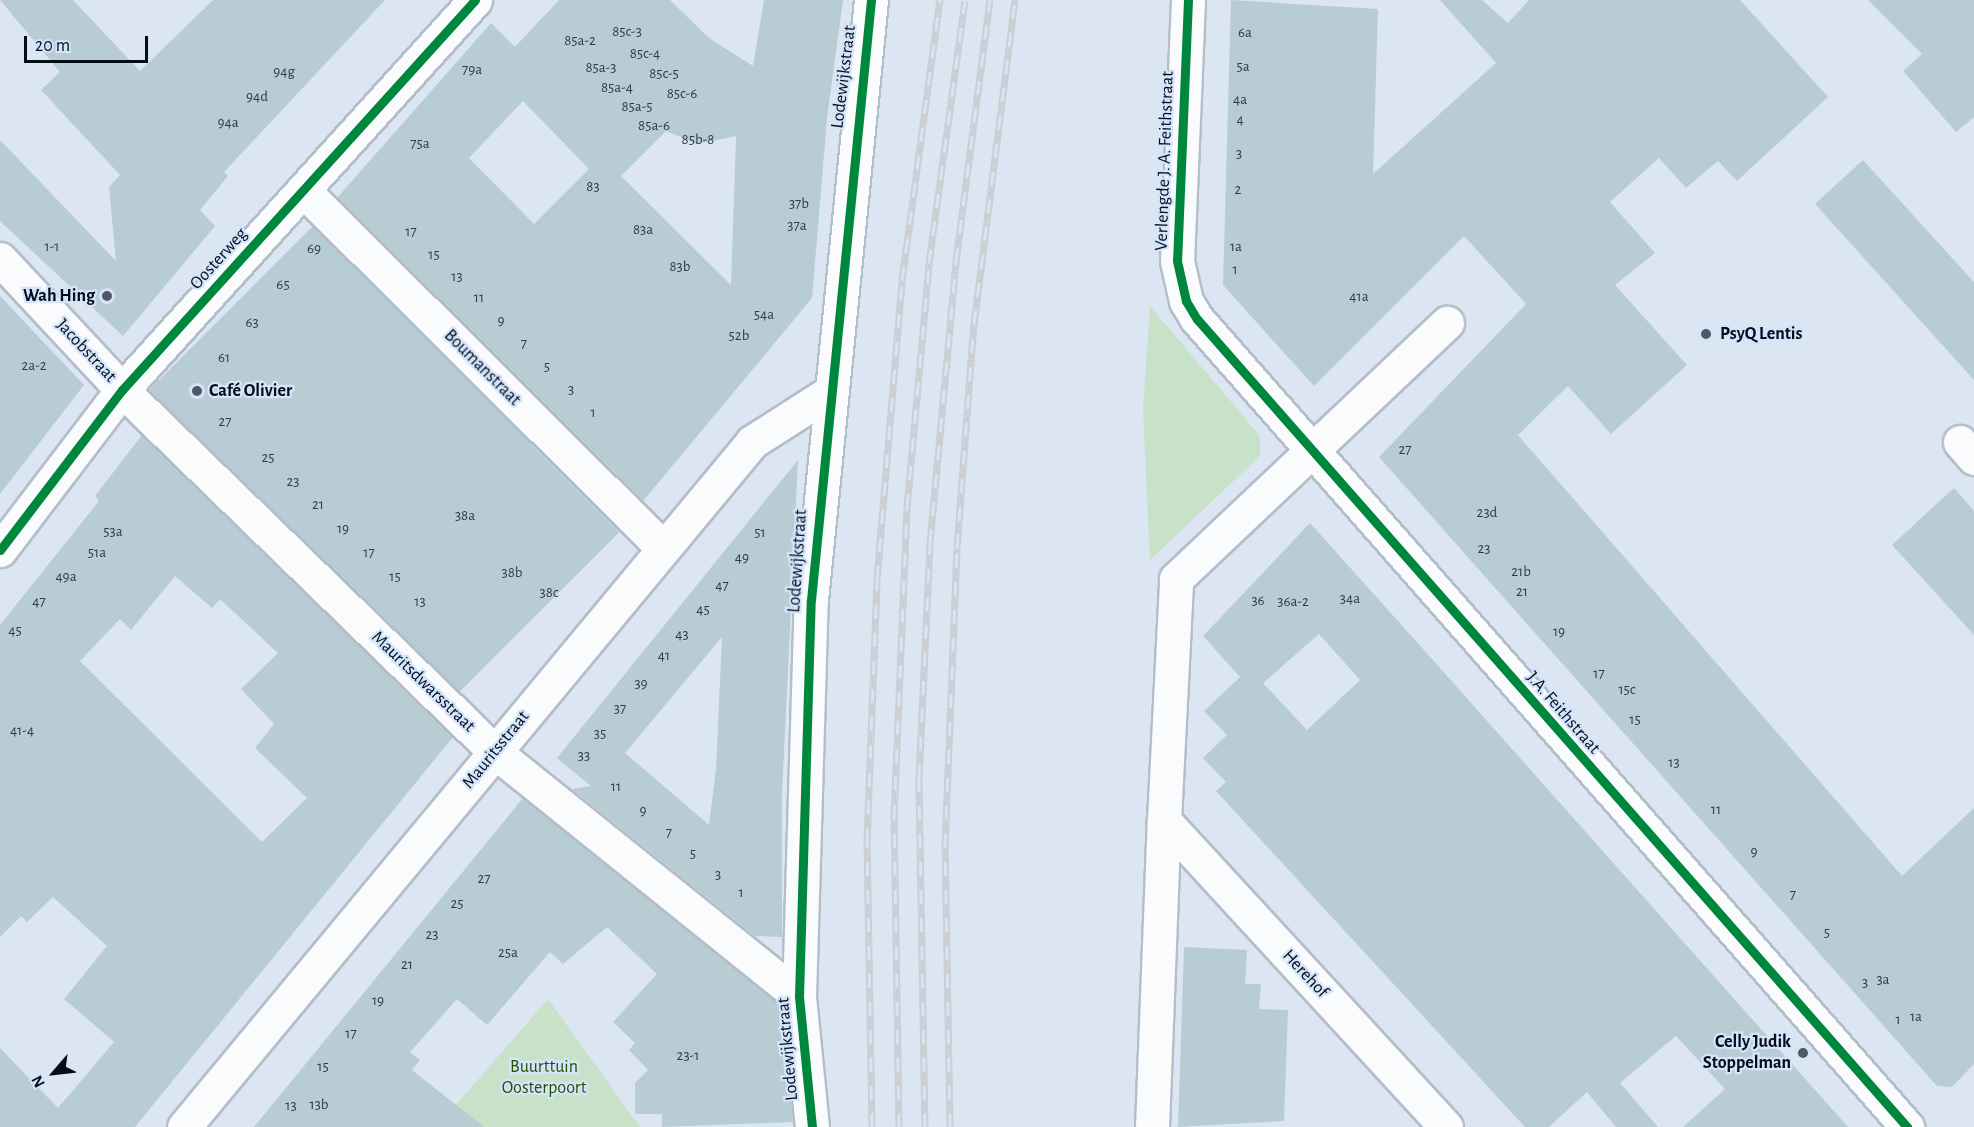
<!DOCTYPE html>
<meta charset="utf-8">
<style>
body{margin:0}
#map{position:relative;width:1974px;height:1127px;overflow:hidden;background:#dce5f2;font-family:"Alegreya Sans",sans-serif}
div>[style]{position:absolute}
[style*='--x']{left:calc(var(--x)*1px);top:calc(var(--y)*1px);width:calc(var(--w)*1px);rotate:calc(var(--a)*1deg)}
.green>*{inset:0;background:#c8e2c9}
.building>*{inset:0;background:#b7cdd3;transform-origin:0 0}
.roads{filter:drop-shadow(2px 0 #b4bdca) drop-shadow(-2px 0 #b4bdca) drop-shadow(0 2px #b4bdca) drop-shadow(0 -2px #b4bdca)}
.minor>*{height:33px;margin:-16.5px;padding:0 16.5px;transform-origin:16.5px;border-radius:16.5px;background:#fafbfd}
.rail>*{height:7px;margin-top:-3.5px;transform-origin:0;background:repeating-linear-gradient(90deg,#d3e4fb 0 14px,#cbced2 0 28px);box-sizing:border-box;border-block:2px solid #cbced2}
.cycleway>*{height:9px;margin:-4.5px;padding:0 4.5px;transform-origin:4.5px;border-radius:4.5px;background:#00873e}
.dots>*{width:16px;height:16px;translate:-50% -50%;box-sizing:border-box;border:3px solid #d3e4fb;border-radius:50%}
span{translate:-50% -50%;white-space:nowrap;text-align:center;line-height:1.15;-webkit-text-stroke:4.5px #d3e4fb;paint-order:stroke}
.number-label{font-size:15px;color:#313c47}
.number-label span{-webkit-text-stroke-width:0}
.street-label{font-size:18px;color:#040c18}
.poi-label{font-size:18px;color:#040c18;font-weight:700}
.right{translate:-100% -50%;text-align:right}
.left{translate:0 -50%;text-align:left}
.park-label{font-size:18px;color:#235300}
.north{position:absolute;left:24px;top:1043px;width:60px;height:60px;-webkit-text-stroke:4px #d3e4fb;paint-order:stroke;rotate:242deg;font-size:16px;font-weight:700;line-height:24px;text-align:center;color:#040c18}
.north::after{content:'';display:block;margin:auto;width:21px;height:27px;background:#040c18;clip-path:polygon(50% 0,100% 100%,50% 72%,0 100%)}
.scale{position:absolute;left:24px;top:36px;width:124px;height:27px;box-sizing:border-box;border:3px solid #040c18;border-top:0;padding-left:8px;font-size:18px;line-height:21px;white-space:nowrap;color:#040c18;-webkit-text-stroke:4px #d3e4fb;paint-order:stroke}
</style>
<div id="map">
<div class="green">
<div style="clip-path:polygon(1150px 306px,1260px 436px,1260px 456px,1150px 560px,1143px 409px)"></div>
<div style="clip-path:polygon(548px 999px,640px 1127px,437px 1127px)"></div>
</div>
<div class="building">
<div style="clip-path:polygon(0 0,73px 0,140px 71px,213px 0,385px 0,224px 172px,228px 176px,200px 210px,215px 226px,123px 336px,0 221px,0 140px,116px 261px,109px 187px,120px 175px,41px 90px,60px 72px)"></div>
<div style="clip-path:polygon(evenodd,559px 0,670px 0,709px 38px,753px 66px,764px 0,843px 0,827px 118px,812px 298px,643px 501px,337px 198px,491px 23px,515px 47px,559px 0,523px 101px,589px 169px,534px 224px,469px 158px,523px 101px,559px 0,666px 131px,697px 144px,736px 136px,731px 285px,621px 176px,666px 131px)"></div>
<div style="clip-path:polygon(1231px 0,1378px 9px,1373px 174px,1496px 63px,1440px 0,1482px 0,1508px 23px,1529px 0,1740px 0,1828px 97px,1737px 181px,1718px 161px,1686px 188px,1659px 158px,1610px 202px,1655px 253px,1615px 285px,1687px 365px,1611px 434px,1568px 386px,1518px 435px,1902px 876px,1974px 808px,1974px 1064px,1952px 1087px,1937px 1086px,1379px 457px,1526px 304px,1464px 236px,1314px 386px,1223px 285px)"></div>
<div style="clip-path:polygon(1868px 0,1974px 0,1974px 117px,1956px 132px,1903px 71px,1922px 54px)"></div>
<div style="clip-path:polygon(1863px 160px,1974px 282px,1974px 380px,1815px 204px)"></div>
<div style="left:313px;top:226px;width:433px;height:233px;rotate:45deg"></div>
<div style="clip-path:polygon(0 296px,84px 385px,0 494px)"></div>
<div style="clip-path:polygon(evenodd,142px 435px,453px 737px,135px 1127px,0 1127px,0 1048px,58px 1108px,114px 1042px,64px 999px,107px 946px,53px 897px,27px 922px,21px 916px,0 937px,0 625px,99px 501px,95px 496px,142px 435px,175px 576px,212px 608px,220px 599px,278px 653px,241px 689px,274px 724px,255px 748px,307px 798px,262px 842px,80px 661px,120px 619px,131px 630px,175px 576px)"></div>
<div style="clip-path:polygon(evenodd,798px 460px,782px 795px,782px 937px,755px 936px,572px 789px,591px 786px,557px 758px,798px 460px,722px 637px,716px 769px,709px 825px,625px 753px,722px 637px)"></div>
<div style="clip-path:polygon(1954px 488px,1974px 511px,1974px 635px,1892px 545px)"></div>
<div style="clip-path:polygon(evenodd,1310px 523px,1424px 650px,1848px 1127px,1683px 1127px,1725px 1089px,1676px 1036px,1620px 1083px,1658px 1127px,1616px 1127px,1587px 1092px,1549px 1127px,1525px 1127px,1216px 791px,1226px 782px,1203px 758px,1227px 735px,1204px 711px,1240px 677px,1203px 636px,1310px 523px,1319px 634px,1360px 680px,1307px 730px,1263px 683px,1319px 634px)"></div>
<div style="clip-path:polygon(523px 798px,781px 1006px,793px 1122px,662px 1127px,662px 1114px,635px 1114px,635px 1083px,648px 1070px,629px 1050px,635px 1043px,613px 1022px,657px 974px,607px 927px,563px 964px,550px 952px,487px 1025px,457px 999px,410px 1052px,420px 1060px,412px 1070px,484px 1127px,254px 1127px)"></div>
<div style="clip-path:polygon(1184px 947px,1247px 950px,1245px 984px,1261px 984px,1259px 1009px,1288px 1010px,1284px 1121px,1178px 1127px)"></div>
</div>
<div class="roads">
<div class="minor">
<div style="--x:1188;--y:0;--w:261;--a:92.4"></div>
<div style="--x:1177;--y:261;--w:41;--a:77.3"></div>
<div style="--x:1186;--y:301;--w:21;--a:59"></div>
<div style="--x:1197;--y:319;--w:1076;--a:48.69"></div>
<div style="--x:303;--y:190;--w:505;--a:44.84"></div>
<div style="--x:0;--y:259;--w:179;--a:47"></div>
<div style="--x:122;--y:390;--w:520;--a:44.14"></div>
<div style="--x:495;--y:752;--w:390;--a:38.8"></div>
<div style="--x:1960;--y:442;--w:21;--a:49"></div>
<div style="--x:0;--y:550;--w:201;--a:-52.7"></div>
<div style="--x:122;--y:390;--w:526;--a:-47.85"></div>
<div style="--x:184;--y:1127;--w:890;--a:-50.33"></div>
<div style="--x:752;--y:442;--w:89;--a:-32.6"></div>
<div style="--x:812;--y:1127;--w:132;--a:-95.7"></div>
<div style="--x:799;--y:996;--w:396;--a:-88.3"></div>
<div style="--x:811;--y:600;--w:603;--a:-84.29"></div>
<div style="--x:1152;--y:1127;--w:307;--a:-87.8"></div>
<div style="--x:1446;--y:1127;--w:417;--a:-132.6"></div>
<div style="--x:1164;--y:820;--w:241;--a:-87.1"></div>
<div style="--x:1176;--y:579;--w:373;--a:-43.4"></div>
</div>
</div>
<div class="rail">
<div style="--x:872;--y:1127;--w:285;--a:-91"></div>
<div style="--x:867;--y:842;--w:263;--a:-87.8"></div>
<div style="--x:877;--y:579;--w:300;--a:-85.2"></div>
<div style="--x:902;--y:280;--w:283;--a:-82.3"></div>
<div style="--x:899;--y:1127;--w:309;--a:-90.9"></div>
<div style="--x:894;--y:818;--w:311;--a:-87.6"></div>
<div style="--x:907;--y:507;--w:245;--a:-84.8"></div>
<div style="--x:929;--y:263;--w:265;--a:-82.2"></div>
<div style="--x:925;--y:1127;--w:349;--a:-91"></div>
<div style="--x:919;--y:778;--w:235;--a:-87.3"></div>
<div style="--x:930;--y:543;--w:283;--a:-84.7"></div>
<div style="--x:956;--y:261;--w:263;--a:-82.6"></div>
<div style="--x:950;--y:1127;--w:280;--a:-91"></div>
<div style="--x:945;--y:847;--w:299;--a:-87.7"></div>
<div style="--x:957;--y:548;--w:225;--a:-85.7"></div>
<div style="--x:974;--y:324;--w:327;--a:-82.8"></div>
</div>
<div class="cycleway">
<div style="--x:1188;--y:0;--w:261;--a:92.4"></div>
<div style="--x:1177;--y:261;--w:41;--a:77.3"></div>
<div style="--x:1186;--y:301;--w:21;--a:59"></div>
<div style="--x:1197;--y:319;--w:1076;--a:48.69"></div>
<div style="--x:0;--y:550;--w:201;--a:-52.7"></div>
<div style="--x:122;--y:390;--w:526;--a:-47.85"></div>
<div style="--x:812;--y:1127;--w:132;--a:-95.7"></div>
<div style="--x:799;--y:996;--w:396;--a:-88.3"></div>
<div style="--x:811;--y:600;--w:603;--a:-84.29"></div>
</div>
<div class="dots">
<div style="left:107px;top:296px;background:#505864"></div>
<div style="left:1706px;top:334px;background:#505864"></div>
<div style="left:197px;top:391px;background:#505864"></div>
<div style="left:1803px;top:1053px;background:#505864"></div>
</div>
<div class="number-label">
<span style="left:627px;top:32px">85c-3</span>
<span style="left:1245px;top:33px">6a</span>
<span style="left:580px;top:41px">85a-2</span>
<span style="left:645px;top:54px">85c-4</span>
<span style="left:1243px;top:67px">5a</span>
<span style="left:601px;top:68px">85a-3</span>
<span style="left:472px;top:70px">79a</span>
<span style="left:284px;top:72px">94g</span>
<span style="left:664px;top:74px">85c-5</span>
<span style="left:617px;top:88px">85a-4</span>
<span style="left:682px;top:94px">85c-6</span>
<span style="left:257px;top:97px">94d</span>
<span style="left:1240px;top:100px">4a</span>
<span style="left:637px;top:107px">85a-5</span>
<span style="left:1240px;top:120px">4</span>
<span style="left:228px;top:123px">94a</span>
<span style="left:654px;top:126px">85a-6</span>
<span style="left:698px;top:140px">85b-8</span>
<span style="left:420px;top:144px">75a</span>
<span style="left:1239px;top:154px">3</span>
<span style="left:593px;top:187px">83</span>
<span style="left:1238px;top:190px">2</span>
<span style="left:799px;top:204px">37b</span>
<span style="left:797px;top:226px">37a</span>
<span style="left:643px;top:230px">83a</span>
<span style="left:411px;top:232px">17</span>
<span style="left:52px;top:247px">1-1</span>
<span style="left:1236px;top:247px">1a</span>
<span style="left:314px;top:249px">69</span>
<span style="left:434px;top:255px">15</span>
<span style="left:680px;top:267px">83b</span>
<span style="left:1235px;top:270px">1</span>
<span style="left:457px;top:277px">13</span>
<span style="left:283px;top:285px">65</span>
<span style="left:1359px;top:297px">41a</span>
<span style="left:479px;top:298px">11</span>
<span style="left:764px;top:315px">54a</span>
<span style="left:501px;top:321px">9</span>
<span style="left:252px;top:323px">63</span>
<span style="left:739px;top:336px">52b</span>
<span style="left:524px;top:344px">7</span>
<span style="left:224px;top:358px">61</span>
<span style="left:34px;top:366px">2a-2</span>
<span style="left:547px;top:367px">5</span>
<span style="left:571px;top:390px">3</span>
<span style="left:593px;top:413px">1</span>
<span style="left:225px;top:422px">27</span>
<span style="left:1405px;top:450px">27</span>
<span style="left:268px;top:458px">25</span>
<span style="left:293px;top:482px">23</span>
<span style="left:318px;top:505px">21</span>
<span style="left:1487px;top:513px">23d</span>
<span style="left:465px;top:516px">38a</span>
<span style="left:343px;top:529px">19</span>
<span style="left:113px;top:532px">53a</span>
<span style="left:760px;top:533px">51</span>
<span style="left:1484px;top:549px">23</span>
<span style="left:97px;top:553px">51a</span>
<span style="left:369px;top:553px">17</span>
<span style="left:742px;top:558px">49</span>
<span style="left:1521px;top:572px">21b</span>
<span style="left:512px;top:573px">38b</span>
<span style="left:66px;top:577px">49a</span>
<span style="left:395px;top:577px">15</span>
<span style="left:722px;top:586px">47</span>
<span style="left:1522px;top:592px">21</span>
<span style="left:549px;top:593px">38c</span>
<span style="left:1350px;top:599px">34a</span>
<span style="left:1258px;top:601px">36</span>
<span style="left:39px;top:602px">47</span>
<span style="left:420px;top:602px">13</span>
<span style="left:1293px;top:602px">36a-2</span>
<span style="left:703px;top:610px">45</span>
<span style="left:15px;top:631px">45</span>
<span style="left:1559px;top:632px">19</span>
<span style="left:682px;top:635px">43</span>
<span style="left:664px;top:656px">41</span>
<span style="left:1599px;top:674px">17</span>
<span style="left:641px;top:684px">39</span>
<span style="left:1627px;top:690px">15c</span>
<span style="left:620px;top:709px">37</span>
<span style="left:1635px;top:720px">15</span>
<span style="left:22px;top:731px">41-4</span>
<span style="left:600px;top:734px">35</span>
<span style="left:584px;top:756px">33</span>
<span style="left:1674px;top:763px">13</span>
<span style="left:616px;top:787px">11</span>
<span style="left:1716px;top:810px">11</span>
<span style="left:643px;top:811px">9</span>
<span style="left:669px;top:833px">7</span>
<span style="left:1754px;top:852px">9</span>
<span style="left:693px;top:854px">5</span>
<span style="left:718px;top:875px">3</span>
<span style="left:484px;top:879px">27</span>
<span style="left:741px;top:893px">1</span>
<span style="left:1793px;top:895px">7</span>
<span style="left:457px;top:904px">25</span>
<span style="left:1827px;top:933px">5</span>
<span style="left:432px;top:935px">23</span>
<span style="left:508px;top:953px">25a</span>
<span style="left:407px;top:965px">21</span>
<span style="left:1883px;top:980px">3a</span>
<span style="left:1865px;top:983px">3</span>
<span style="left:378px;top:1001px">19</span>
<span style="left:1916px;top:1017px">1a</span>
<span style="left:1898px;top:1020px">1</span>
<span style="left:351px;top:1034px">17</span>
<span style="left:688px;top:1056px">23-1</span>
<span style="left:323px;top:1067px">15</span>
<span style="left:319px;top:1105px">13b</span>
<span style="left:291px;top:1106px">13</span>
</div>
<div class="street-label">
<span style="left:844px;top:77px;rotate:-83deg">Lodewijkstraat</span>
<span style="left:1165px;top:161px;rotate:-88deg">Verlengde J. A. Feithstraat</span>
<span style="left:219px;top:259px;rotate:-48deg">Oosterweg</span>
<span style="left:86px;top:351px;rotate:47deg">Jacobstraat</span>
<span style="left:482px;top:368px;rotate:45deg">Boumanstraat</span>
<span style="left:798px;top:561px;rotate:-86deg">Lodewijkstraat</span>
<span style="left:423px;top:682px;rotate:44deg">Mauritsdwarsstraat</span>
<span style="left:1563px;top:713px;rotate:49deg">J.A. Feithstraat</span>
<span style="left:496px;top:750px;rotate:-51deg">Mauritsstraat</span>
<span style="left:1305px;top:974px;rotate:47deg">Herehof</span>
<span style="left:788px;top:1049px;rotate:-95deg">Lodewijkstraat</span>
</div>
<div class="poi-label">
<span class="right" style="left:95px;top:296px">Wah Hing</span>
<span class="left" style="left:1720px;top:334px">PsyQ Lentis</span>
<span class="left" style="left:209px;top:391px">Café Olivier</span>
<span class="right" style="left:1791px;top:1053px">Celly Judik<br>Stoppelman</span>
</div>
<div class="park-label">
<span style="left:544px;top:1078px">Buurttuin<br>Oosterpoort</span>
</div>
<div class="north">N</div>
<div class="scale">20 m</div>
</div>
